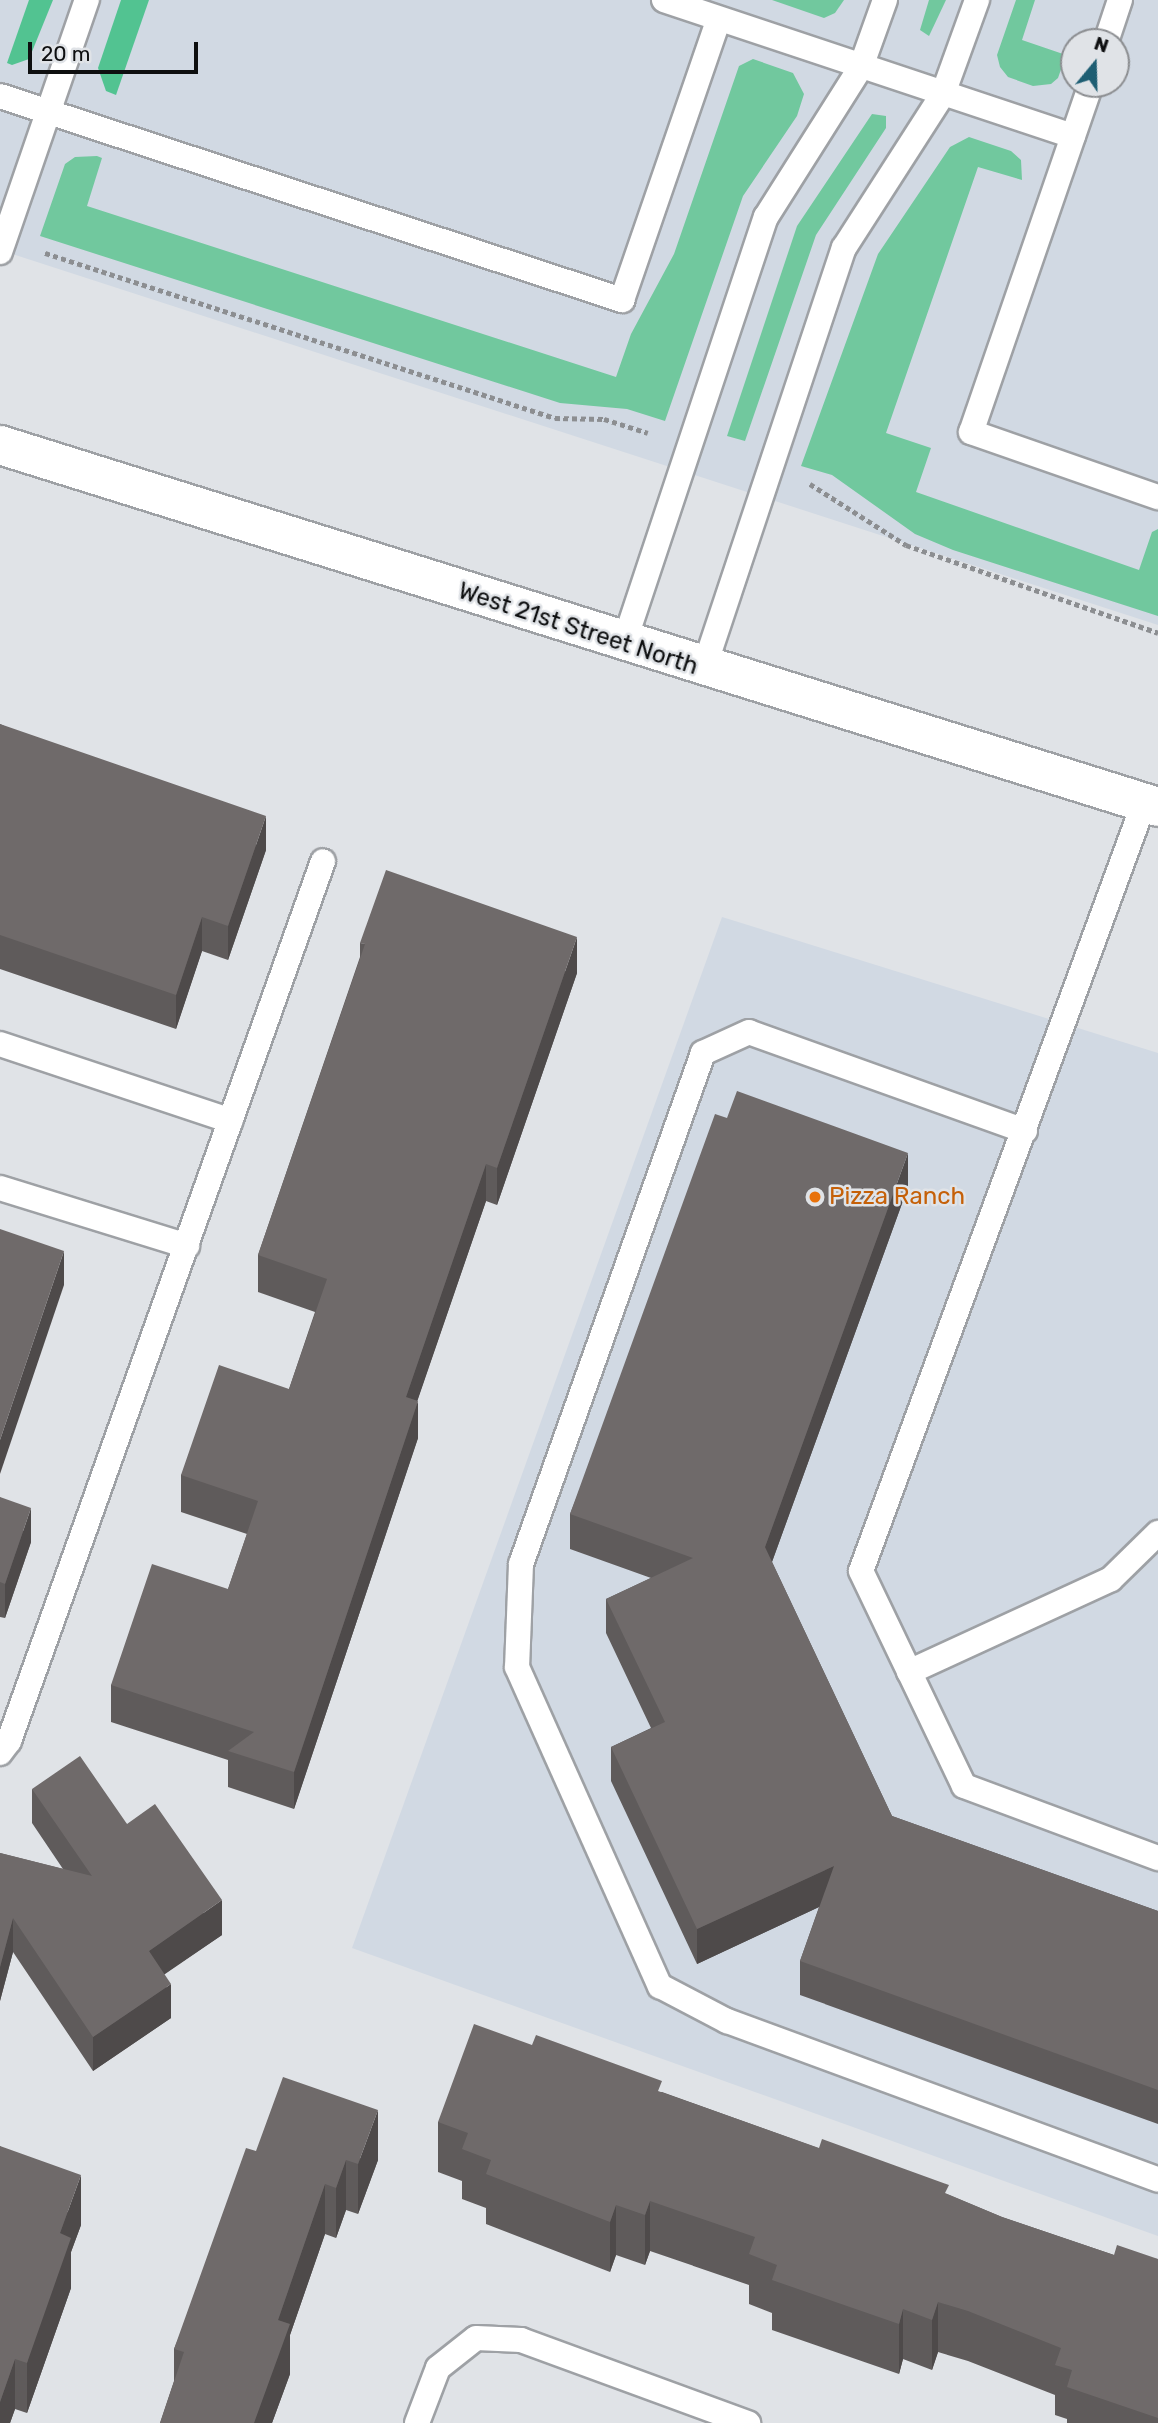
<!DOCTYPE html>
<style>
body{margin:0}
#map{position:relative;width:1158px;height:2423px;overflow:hidden;background:#e0e3e7;font-family:Rubik,sans-serif}
div>[style]{position:absolute}
[style*='--x']{left:calc(var(--x)*1px);top:calc(var(--y)*1px);width:calc(var(--w)*1px);rotate:calc(var(--a)*1deg)}
.built>*{inset:0;background:#d1d9e3}
.green>*{inset:0;background:#71c89e}
.forest>*{inset:0;background:#52c391}
.path>*{height:4.5px;margin-top:-2.25px;transform-origin:0;background:repeating-linear-gradient(90deg,#8c8e91 0 5px,transparent 0 8.5px)}
.roads{filter:drop-shadow(2px 0 #9ea1a5) drop-shadow(-2px 0 #9ea1a5) drop-shadow(0 2px #9ea1a5) drop-shadow(0 -2px #9ea1a5)}
.service>*{height:24px;margin:-12px;padding:0 12px;transform-origin:12px;border-radius:12px;background:#fff}
.secondary>*{height:38px;margin:-19px;padding:0 19px;transform-origin:19px;border-radius:19px;background:#fff}
.wall>*{inset:0;background:#5f5b5b}
.shaded-wall>*{inset:0;background:#4e4a4a}
.building>*{inset:0;background:#6f6a6a}
.dots>*{width:19px;height:19px;translate:-50% -50%;box-sizing:border-box;border:4px solid #e0e3e7;border-radius:50%}
span{translate:-50% -50%;white-space:nowrap;text-align:center;line-height:1.15;-webkit-text-stroke:5px #e0e3e7;paint-order:stroke}
.street-label{font-size:24px;color:#0e0f10}
.food-label{font-size:24px;color:#c56008}
.left{translate:0 -50%;text-align:left}
.north{position:absolute;left:1060px;top:28px;width:70px;height:70px;box-sizing:border-box;background:#e0e3e7;border:2px solid #8c8e91;border-radius:50%;rotate:19deg;font-size:19px;font-weight:700;line-height:28px;text-align:center;color:#0e0f10}
.north::after{content:'';display:block;margin:auto;width:24px;height:32px;background:#1e5e73;clip-path:polygon(50% 0,100% 100%,50% 72%,0 100%)}
.scale{position:absolute;left:28px;top:42px;width:170px;height:32px;box-sizing:border-box;border:4px solid #0e0f10;border-top:0;padding-left:9px;font-size:21px;line-height:24px;white-space:nowrap;color:#0e0f10;-webkit-text-stroke:5px #e0e3e7;paint-order:stroke}
</style>
<div id="map">
<div class="built">
<div style="clip-path:polygon(evenodd,0 0,1158px 0,1158px 625px,0 250px,0 0,1074px 42px,1116px 42px,1116px 84px,1074px 84px,1074px 42px)"></div>
<div style="clip-path:polygon(722px 917px,1158px 1053px,1158px 2236px,352px 1948px)"></div>
</div>
<div class="green">
<div style="clip-path:polygon(772px 0,844px 0,835px 13px,824px 18px)"></div>
<div style="clip-path:polygon(929px 0,946px 0,929px 36px,920px 30px)"></div>
<div style="clip-path:polygon(1016px 0,1035px 0,1022px 40px,1066px 55px,1058px 78px,1051px 84px,1033px 86px,1008px 77px,1000px 67px,997px 55px)"></div>
<div style="clip-path:polygon(753px 59px,793px 73px,804px 94px,797px 116px,743px 196px,665px 421px,627px 409px,560px 403px,40px 236px,65px 164px,75px 157px,97px 156px,102px 158px,87px 206px,616px 377px,631px 334px,674px 254px,739px 66px)"></div>
<div style="clip-path:polygon(872px 114px,886px 116px,886px 128px,816px 235px,745px 441px,727px 436px,797px 226px)"></div>
<div style="clip-path:polygon(969px 137px,1011px 151px,1021px 160px,1022px 180px,978px 167px,886px 433px,931px 448px,916px 492px,1139px 570px,1152px 532px,1158px 529px,1158px 616px,953px 550px,915px 534px,832px 475px,801px 466px,878px 254px,950px 147px)"></div>
</div>
<div class="forest">
<div style="clip-path:polygon(29px 0,53px 0,29px 59px,12px 65px,7px 63px)"></div>
<div style="clip-path:polygon(121px 0,149px 0,116px 95px,106px 91px,98px 68px)"></div>
</div>
<div class="path">
<div style="--x:45;--y:253;--w:536;--a:17.93"></div>
<div style="--x:555;--y:418;--w:49;--a:1.2"></div>
<div style="--x:604;--y:419;--w:46;--a:17.7"></div>
<div style="--x:810;--y:484;--w:114;--a:32.4"></div>
<div style="--x:906;--y:545;--w:267;--a:19.2"></div>
</div>
<div class="roads">
<div class="service">
<div style="--x:664;--y:0;--w:431;--a:18.4"></div>
<div style="--x:1106;--y:42;--w:44;--a:-71.6"></div>
<div style="--x:1091;--y:84;--w:368;--a:109"></div>
<div style="--x:971;--y:432;--w:198;--a:19.2"></div>
<div style="--x:0;--y:96;--w:655;--a:18.16"></div>
<div style="--x:622;--y:300;--w:297;--a:-71"></div>
<div style="--x:0;--y:252;--w:267;--a:-71"></div>
<div style="--x:624;--y:643;--w:449;--a:-71.6"></div>
<div style="--x:766;--y:217;--w:178;--a:-57.7"></div>
<div style="--x:861;--y:67;--w:71;--a:-70.3"></div>
<div style="--x:704;--y:668;--w:443;--a:-71.6"></div>
<div style="--x:844;--y:248;--w:183;--a:-57.3"></div>
<div style="--x:943;--y:94;--w:100;--a:-70.1"></div>
<div style="--x:1144;--y:803;--w:818;--a:110.23"></div>
<div style="--x:861;--y:1571;--w:238;--a:64.4"></div>
<div style="--x:964;--y:1786;--w:207;--a:20.4"></div>
<div style="--x:0;--y:1044;--w:243;--a:18.4"></div>
<div style="--x:1025;--y:1131;--w:293;--a:-160.3"></div>
<div style="--x:749;--y:1032;--w:51;--a:155.5"></div>
<div style="--x:703;--y:1053;--w:542;--a:109.6"></div>
<div style="--x:521;--y:1564;--w:103;--a:92.2"></div>
<div style="--x:517;--y:1667;--w:350;--a:65.9"></div>
<div style="--x:660;--y:1986;--w:76;--a:27.6"></div>
<div style="--x:727;--y:2021;--w:459;--a:20.2"></div>
<div style="--x:0;--y:1188;--w:196;--a:17.2"></div>
<div style="--x:909;--y:1672;--w:222;--a:-24.7"></div>
<div style="--x:1111;--y:1579;--w:66;--a:-44.4"></div>
<div style="--x:0;--y:1753;--w:15;--a:-53"></div>
<div style="--x:9;--y:1741;--w:934;--a:-70.36"></div>
<div style="--x:417;--y:2423;--w:59;--a:-69.1"></div>
<div style="--x:438;--y:2368;--w:48;--a:-38.3"></div>
<div style="--x:476;--y:2338;--w:45;--a:2.5"></div>
<div style="--x:521;--y:2340;--w:242;--a:20.1"></div>
</div>
<div class="secondary">
<div style="--x:0;--y:445;--w:1213;--a:17.36"></div>
</div>
</div>
<div class="wall">
<div style="clip-path:polygon(0 724px,266px 850px,228px 960px,202px 951px,176px 1029px,0 969px)"></div>
<div style="clip-path:polygon(360px 943px,577px 973px,497px 1205px,486px 1201px,417px 1401px,418px 1438px,294px 1809px,228px 1787px,228px 1760px,111px 1722px,111px 1685px,228px 1589px,247px 1534px,181px 1512px,181px 1475px,289px 1389px,315px 1312px,258px 1292px,258px 1255px,360px 957px)"></div>
<div style="clip-path:polygon(727px 1118px,908px 1187px,772px 1562px,892px 1816px,1158px 1911px,1158px 2124px,800px 1995px,800px 1961px,819px 1907px,697px 1964px,611px 1781px,611px 1747px,651px 1728px,606px 1633px,606px 1599px,651px 1578px,570px 1549px,570px 1514px)"></div>
<div style="clip-path:polygon(0 1497px,31px 1542px,5px 1618px,0 1617px)"></div>
<div style="clip-path:polygon(32px 1789px,127px 1824px,222px 1935px,164px 1974px,171px 2018px,93px 2071px,13px 1952px,0 2001px,0 1853px,63px 1869px,32px 1823px)"></div>
<div style="clip-path:polygon(662px 2092px,949px 2195px,1002px 2217px,1114px 2255px,1158px 2259px,1158px 2423px,1067px 2423px,1067px 2419px,1055px 2415px,1055px 2395px,968px 2361px,938px 2352px,932px 2370px,903px 2359px,899px 2374px,772px 2330px,772px 2313px,749px 2304px,749px 2285px,650px 2251px,645px 2265px,616px 2255px,610px 2272px,486px 2224px,486px 2208px,462px 2199px,462px 2181px,438px 2172px,438px 2122px)"></div>
<div style="clip-path:polygon(0 2146px,81px 2225px,71px 2252px,71px 2288px,27px 2413px,15px 2409px,10px 2423px,0 2423px)"></div>
<div style="clip-path:polygon(256px 2151px,378px 2160px,358px 2214px,346px 2210px,336px 2238px,325px 2234px,290px 2335px,290px 2374px,272px 2423px,160px 2423px,174px 2381px,174px 2349px)"></div>
</div>
<div class="shaded-wall">
<div style="clip-path:polygon(266px 816px,266px 850px,228px 960px,228px 926px)"></div>
<div style="clip-path:polygon(202px 917px,202px 951px,176px 1029px,176px 995px)"></div>
<div style="clip-path:polygon(577px 937px,577px 973px,497px 1205px,497px 1168px)"></div>
<div style="clip-path:polygon(908px 1153px,908px 1187px,765px 1581px,765px 1547px)"></div>
<div style="clip-path:polygon(486px 1164px,486px 1201px,406px 1434px,406px 1397px)"></div>
<div style="clip-path:polygon(64px 1251px,64px 1285px,0 1474px,0 1440px)"></div>
<div style="clip-path:polygon(418px 1401px,418px 1438px,294px 1809px,294px 1772px)"></div>
<div style="clip-path:polygon(31px 1508px,31px 1542px,5px 1618px,5px 1584px)"></div>
<div style="clip-path:polygon(834px 1866px,834px 1900px,697px 1964px,697px 1929px)"></div>
<div style="clip-path:polygon(222px 1900px,222px 1935px,149px 1985px,149px 1951px)"></div>
<div style="clip-path:polygon(13px 1918px,13px 1952px,0 2001px,0 1967px)"></div>
<div style="clip-path:polygon(171px 1984px,171px 2018px,93px 2071px,93px 2037px)"></div>
<div style="clip-path:polygon(378px 2110px,378px 2160px,358px 2214px,358px 2164px)"></div>
<div style="clip-path:polygon(346px 2160px,346px 2210px,336px 2238px,336px 2188px)"></div>
<div style="clip-path:polygon(81px 2175px,81px 2225px,71px 2252px,71px 2288px,27px 2413px,27px 2363px,60px 2233px)"></div>
<div style="clip-path:polygon(325px 2184px,325px 2234px,290px 2335px,290px 2374px,272px 2423px,254px 2423px,278px 2320px)"></div>
<div style="clip-path:polygon(650px 2201px,650px 2251px,645px 2265px,645px 2215px)"></div>
<div style="clip-path:polygon(616px 2205px,616px 2255px,610px 2272px,610px 2222px)"></div>
<div style="clip-path:polygon(938px 2302px,938px 2352px,932px 2370px,932px 2320px)"></div>
<div style="clip-path:polygon(903px 2309px,903px 2359px,899px 2374px,899px 2324px)"></div>
<div style="clip-path:polygon(15px 2359px,15px 2409px,10px 2423px,0 2423px,0 2402px)"></div>
</div>
<div class="building">
<div style="clip-path:polygon(0 724px,266px 816px,228px 926px,202px 917px,176px 995px,0 935px)"></div>
<div style="clip-path:polygon(386px 870px,577px 937px,497px 1168px,486px 1164px,406px 1397px,418px 1401px,294px 1772px,228px 1751px,254px 1732px,111px 1685px,152px 1564px,228px 1589px,258px 1501px,181px 1475px,219px 1365px,289px 1389px,327px 1279px,258px 1255px,365px 944px,360px 943px)"></div>
<div style="clip-path:polygon(737px 1091px,908px 1153px,765px 1547px,892px 1816px,1158px 1911px,1158px 2090px,800px 1961px,834px 1866px,697px 1929px,611px 1747px,665px 1722px,606px 1599px,693px 1558px,570px 1514px,715px 1114px,727px 1118px)"></div>
<div style="clip-path:polygon(0 1229px,64px 1251px,0 1440px)"></div>
<div style="clip-path:polygon(0 1497px,31px 1508px,5px 1584px,0 1582px)"></div>
<div style="clip-path:polygon(80px 1756px,127px 1824px,155px 1804px,222px 1900px,149px 1951px,171px 1984px,93px 2037px,13px 1918px,0 1967px,0 1853px,92px 1876px,32px 1789px)"></div>
<div style="clip-path:polygon(474px 2024px,532px 2045px,536px 2035px,662px 2081px,658px 2091px,819px 2148px,822px 2139px,949px 2185px,945px 2193px,1002px 2217px,1114px 2255px,1117px 2245px,1158px 2259px,1158px 2418px,1067px 2387px,1072px 2370px,1055px 2365px,1061px 2348px,968px 2311px,938px 2302px,932px 2320px,903px 2309px,899px 2324px,772px 2280px,777px 2265px,749px 2254px,755px 2237px,650px 2201px,645px 2215px,616px 2205px,610px 2222px,486px 2174px,491px 2160px,462px 2149px,468px 2133px,438px 2122px)"></div>
<div style="clip-path:polygon(283px 2077px,378px 2110px,358px 2164px,346px 2160px,336px 2188px,325px 2184px,278px 2320px,290px 2324px,254px 2423px,160px 2423px,184px 2352px,174px 2349px,246px 2148px,256px 2151px)"></div>
<div style="clip-path:polygon(0 2146px,81px 2175px,60px 2233px,71px 2238px,27px 2363px,15px 2359px,0 2402px)"></div>
</div>
<div class="dots">
<div style="left:815px;top:1197px;background:#e8710a"></div>
</div>
<div class="street-label">
<span style="left:578px;top:629px;rotate:18deg">West 21st Street North</span>
</div>
<div class="food-label">
<span class="left" style="left:829px;top:1197px">Pizza Ranch</span>
</div>
<div class="north">N</div>
<div class="scale">20 m</div>
</div>
